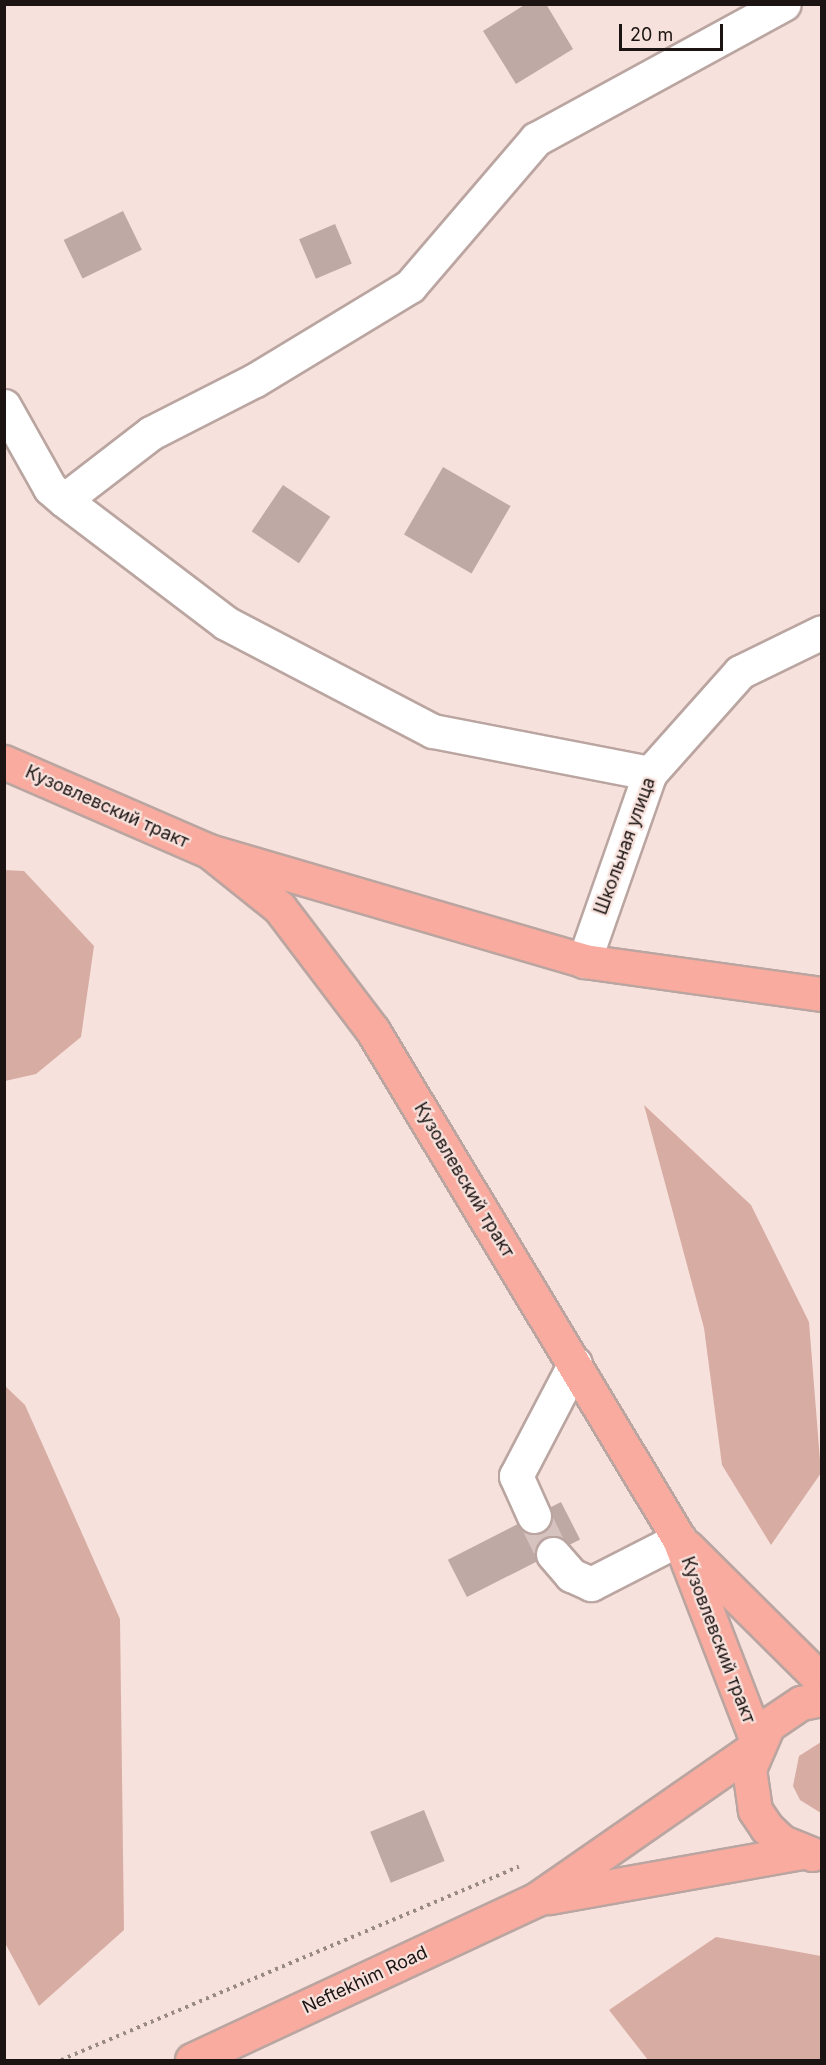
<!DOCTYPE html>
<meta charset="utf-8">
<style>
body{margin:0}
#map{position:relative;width:826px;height:2065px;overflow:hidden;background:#f7e1dc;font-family:Inter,sans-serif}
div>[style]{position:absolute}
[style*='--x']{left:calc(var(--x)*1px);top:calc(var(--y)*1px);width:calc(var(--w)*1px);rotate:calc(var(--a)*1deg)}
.green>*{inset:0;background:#d7aca3}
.building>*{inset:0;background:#bea9a5;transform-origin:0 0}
.minor-tunnel>*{height:33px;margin-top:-16.5px;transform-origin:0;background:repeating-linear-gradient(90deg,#d6c2be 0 33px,transparent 0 49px)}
.path>*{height:4px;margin-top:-2px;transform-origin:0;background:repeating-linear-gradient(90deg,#988985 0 3px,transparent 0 7.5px)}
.roads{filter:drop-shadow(2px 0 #baa5a1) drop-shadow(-2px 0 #baa5a1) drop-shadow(0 2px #baa5a1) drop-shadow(0 -2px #baa5a1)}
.minor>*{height:33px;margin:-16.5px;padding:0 16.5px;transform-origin:16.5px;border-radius:16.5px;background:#fff}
.major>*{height:33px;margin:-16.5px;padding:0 16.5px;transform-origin:16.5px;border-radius:16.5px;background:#f8ab9e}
span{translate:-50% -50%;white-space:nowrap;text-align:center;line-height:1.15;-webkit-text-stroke:4.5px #f7e1dc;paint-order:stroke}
.street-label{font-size:18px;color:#1b1412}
.frame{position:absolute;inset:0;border:6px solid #1b1412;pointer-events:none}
.scale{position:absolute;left:619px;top:24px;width:104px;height:27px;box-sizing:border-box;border:3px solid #1b1412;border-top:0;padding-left:8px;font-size:18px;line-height:21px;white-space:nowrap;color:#1b1412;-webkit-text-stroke:4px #f7e1dc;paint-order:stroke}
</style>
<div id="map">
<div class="green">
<div style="clip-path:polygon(4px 870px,24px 871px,94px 946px,81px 1037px,36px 1074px,5px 1081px)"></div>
<div style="clip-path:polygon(644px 1105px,751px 1205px,809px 1322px,821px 1473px,771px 1545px,722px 1465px,704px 1328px)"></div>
<div style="clip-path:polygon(4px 1385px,25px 1405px,120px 1619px,124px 1930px,39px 2006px,5px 1943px)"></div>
<div style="clip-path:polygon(821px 1742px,822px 1742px,821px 1813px,800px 1800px,793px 1786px,799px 1756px)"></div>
<div style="clip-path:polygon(716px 1937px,821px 1956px,821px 2060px,648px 2060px,609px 2010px)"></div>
</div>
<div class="building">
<div style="clip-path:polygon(526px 4px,546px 4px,573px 49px,516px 84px,483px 31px)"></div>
<div style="left:123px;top:211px;width:43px;height:66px;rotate:64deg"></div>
<div style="left:335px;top:224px;width:43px;height:39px;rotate:67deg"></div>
<div style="left:443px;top:467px;width:78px;height:78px;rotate:30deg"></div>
<div style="left:283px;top:485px;width:57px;height:56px;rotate:34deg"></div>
<div style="left:561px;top:1502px;width:42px;height:127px;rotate:63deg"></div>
<div style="left:424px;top:1810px;width:55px;height:58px;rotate:68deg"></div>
</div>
<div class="minor-tunnel">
<div style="--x:534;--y:1516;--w:42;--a:63.4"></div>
</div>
<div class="path">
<div style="--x:61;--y:2060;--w:497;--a:-22.9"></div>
</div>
<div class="roads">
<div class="minor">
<div style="--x:4;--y:406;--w:94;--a:60.7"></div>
<div style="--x:50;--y:488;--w:18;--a:41"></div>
<div style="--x:64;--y:500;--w:110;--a:-37.6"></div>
<div style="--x:151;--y:433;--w:117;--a:-27"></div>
<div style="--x:255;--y:380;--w:181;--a:-31.2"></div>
<div style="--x:410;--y:286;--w:194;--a:-49.4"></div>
<div style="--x:536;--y:139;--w:282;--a:-28.6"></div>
<div style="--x:64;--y:500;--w:203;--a:37.2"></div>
<div style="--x:226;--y:623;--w:233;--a:27.6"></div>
<div style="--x:433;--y:731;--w:221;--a:11"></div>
<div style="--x:584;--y:961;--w:199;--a:-70.7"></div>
<div style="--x:650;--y:773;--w:135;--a:-48.3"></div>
<div style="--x:740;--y:672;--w:91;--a:-26"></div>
<div style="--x:534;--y:1516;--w:44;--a:-114.2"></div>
<div style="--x:516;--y:1476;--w:127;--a:-62.4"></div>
<div style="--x:553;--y:1554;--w:28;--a:49"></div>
<div style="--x:571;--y:1575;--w:22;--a:24"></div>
<div style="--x:591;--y:1584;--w:99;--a:-27.1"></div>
</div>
<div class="major">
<div style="--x:4;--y:762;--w:223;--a:23.5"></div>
<div style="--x:209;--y:851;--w:391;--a:16.3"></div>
<div style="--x:584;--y:961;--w:240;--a:7.9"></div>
<div style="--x:209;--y:851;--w:90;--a:38.7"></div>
<div style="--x:279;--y:907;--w:156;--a:52.8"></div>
<div style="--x:373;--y:1031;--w:593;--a:58.94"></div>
<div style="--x:679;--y:1539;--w:217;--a:68.9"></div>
<div style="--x:687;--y:1547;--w:190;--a:44.8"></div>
<div style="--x:812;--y:1854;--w:32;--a:-158"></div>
<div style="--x:782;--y:1842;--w:21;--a:-137"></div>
<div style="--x:767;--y:1828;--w:22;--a:-124"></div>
<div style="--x:755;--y:1810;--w:41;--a:-98.3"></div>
<div style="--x:749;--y:1769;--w:48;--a:-66.6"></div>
<div style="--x:768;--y:1725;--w:40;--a:-34"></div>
<div style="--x:801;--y:1703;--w:21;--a:-11"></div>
<div style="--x:549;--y:1897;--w:256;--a:-10.1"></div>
<div style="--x:192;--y:2060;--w:381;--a:-25"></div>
<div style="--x:537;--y:1899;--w:263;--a:-34.8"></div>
</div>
</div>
<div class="street-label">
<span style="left:107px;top:807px;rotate:24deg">Кузовлевский тракт</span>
<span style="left:625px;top:846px;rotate:-70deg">Школьная улица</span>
<span style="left:464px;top:1180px;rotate:59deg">Кузовлевский тракт</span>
<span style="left:718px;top:1640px;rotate:69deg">Кузовлевский тракт</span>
<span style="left:365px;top:1980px;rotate:-25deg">Neftekhim Road</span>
</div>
<div class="frame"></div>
<div class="scale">20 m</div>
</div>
